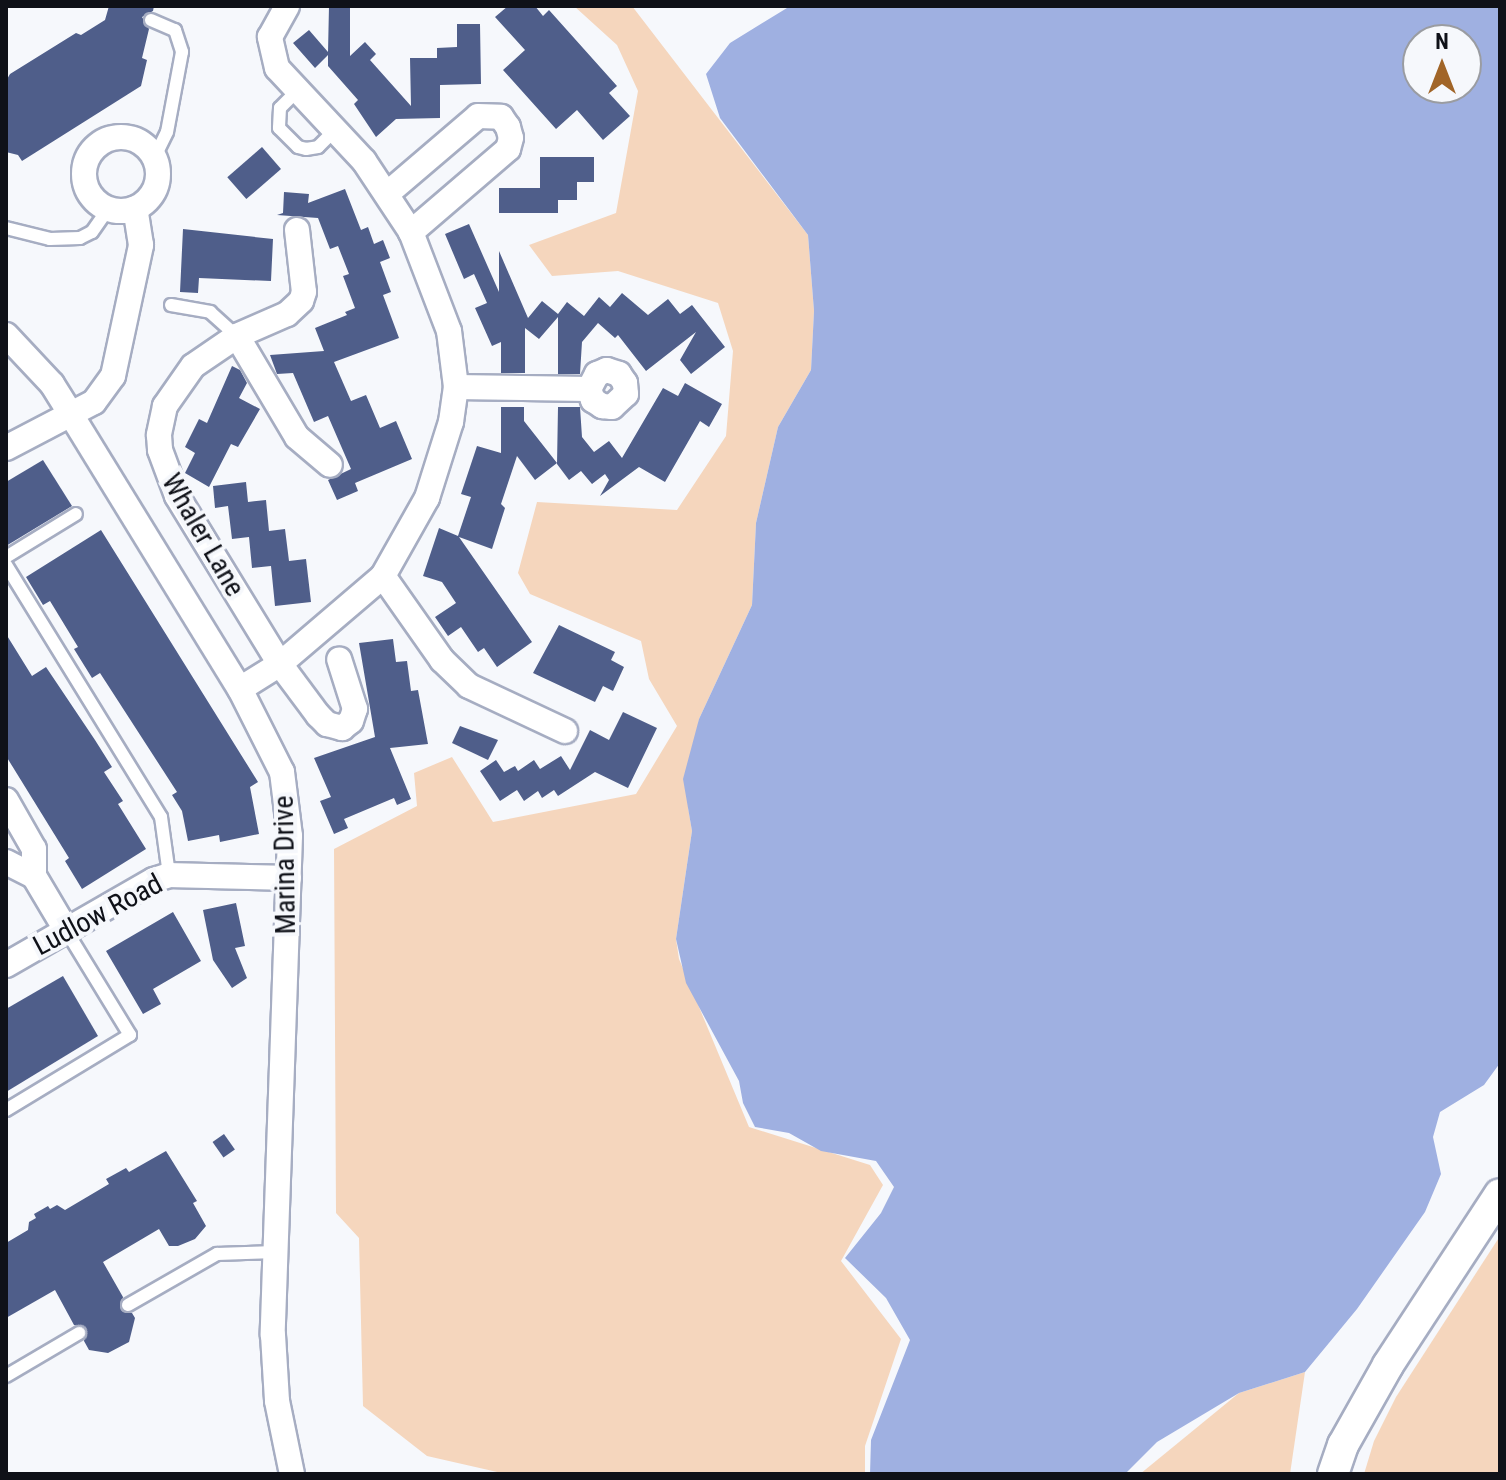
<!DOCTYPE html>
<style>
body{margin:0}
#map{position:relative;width:1506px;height:1480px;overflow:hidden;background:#f6f8fc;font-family:"Roboto Condensed",sans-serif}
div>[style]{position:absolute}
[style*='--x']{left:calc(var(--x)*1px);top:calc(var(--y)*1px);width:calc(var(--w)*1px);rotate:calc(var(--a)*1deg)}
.green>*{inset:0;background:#f5d6bd}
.water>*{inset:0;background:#9fb0e1}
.building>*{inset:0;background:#4f5e8a;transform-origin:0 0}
.roads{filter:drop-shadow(2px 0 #a6adc2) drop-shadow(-2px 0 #a6adc2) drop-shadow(0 2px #a6adc2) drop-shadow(0 -2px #a6adc2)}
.service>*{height:12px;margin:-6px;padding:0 6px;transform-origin:6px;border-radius:6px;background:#fff}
.minor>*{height:24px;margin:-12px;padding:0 12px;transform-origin:12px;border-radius:12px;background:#fff}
.minor>.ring{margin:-12px;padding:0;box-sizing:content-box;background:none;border:24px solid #fff;border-radius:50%}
.tertiary>*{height:30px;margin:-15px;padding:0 15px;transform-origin:15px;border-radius:15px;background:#fff}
span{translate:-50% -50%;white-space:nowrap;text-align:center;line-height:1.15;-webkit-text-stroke:8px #f6f8fc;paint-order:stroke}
.street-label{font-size:28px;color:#0f1118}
.frame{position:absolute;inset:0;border:8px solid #0f1118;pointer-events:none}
.north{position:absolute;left:1402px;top:24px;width:80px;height:80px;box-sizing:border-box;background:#f6f8fc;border:2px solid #9a9ca1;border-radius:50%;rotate:0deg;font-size:22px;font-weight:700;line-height:32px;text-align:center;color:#0f1118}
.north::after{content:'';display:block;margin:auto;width:28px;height:36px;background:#a16528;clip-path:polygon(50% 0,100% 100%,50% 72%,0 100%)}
</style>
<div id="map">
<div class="green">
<div style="clip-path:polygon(574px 6px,632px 6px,808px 235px,814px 311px,811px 370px,778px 427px,756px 523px,752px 605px,699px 719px,688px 807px,692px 831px,676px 939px,679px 959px,749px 1127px,870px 1165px,883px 1185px,841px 1261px,901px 1339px,865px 1446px,865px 1474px,506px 1474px,427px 1456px,363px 1406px,359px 1238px,336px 1213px,334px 849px,417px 806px,414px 773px,452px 757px,493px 822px,636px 794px,677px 726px,649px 679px,641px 641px,530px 594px,518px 573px,537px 502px,677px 510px,726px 436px,733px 351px,718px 303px,618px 271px,552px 276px,529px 245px,616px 213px,638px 91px,617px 45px)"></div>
<div style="clip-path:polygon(1500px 1236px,1500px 1474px,1364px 1474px,1374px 1441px,1396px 1397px)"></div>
<div style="clip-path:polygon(1305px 1372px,1290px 1474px,1140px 1474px,1239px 1393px)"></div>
</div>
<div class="water">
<div style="clip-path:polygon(evenodd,1500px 6px,1500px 1063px,1484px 1085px,1440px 1112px,1433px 1137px,1441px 1174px,1425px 1212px,1357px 1309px,1305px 1372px,1239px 1393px,1157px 1442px,1125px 1474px,870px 1474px,871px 1440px,910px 1340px,886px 1298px,845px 1258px,881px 1213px,894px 1187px,876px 1161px,821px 1151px,789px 1133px,755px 1127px,743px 1103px,739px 1081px,686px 983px,676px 939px,692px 831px,683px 779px,699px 719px,752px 605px,756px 523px,778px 427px,811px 370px,814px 311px,808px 235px,720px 118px,706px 74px,730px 43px,787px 8px,1500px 6px,1418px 40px,1466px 40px,1466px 88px,1418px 88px,1418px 40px)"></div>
</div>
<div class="building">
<div style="clip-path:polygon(109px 6px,154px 6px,153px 11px,142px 17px,149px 29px,142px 58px,147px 60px,141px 86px,22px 161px,18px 155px,6px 152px,6px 81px,10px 74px,76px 33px,81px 35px,105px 20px)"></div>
<div style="clip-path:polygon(329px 6px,350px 6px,350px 56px,365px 42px,376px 54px,370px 60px,411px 106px,410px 58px,437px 58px,437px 48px,457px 47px,457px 24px,480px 24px,481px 84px,440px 85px,440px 118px,396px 119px,376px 137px,354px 104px,358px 100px,328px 66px,328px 55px,315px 68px,293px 43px,309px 30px,328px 52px)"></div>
<div style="clip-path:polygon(508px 6px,535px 6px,543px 16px,549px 10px,617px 86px,609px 93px,630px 116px,603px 140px,577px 110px,556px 129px,503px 70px,525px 50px,495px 17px)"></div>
<div style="left:262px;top:147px;width:29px;height:46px;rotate:49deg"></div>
<div style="clip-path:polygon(540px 157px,594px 157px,594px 182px,577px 182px,577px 200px,558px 200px,558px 213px,499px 213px,499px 188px,540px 188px)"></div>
<div style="clip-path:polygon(345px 189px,361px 230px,368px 227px,374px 244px,383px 240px,390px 258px,380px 262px,391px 292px,383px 295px,399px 338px,334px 362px,351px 401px,366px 395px,380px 428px,396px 421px,412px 459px,355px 483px,358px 491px,337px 500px,328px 480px,351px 469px,328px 416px,314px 422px,293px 373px,277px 374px,270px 355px,324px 351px,315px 328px,347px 315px,345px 312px,355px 308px,343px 276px,349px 274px,338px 246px,330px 249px,318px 218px,277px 215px,283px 213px,284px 192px,309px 194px,308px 203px)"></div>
<div style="clip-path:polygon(469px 224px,499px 292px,499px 251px,528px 318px,542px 301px,558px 314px,567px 302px,584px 316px,599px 297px,610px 307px,622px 293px,648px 315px,668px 299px,680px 314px,692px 305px,725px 347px,691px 374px,680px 360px,696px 332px,646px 371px,618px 335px,615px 338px,598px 323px,582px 342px,580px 374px,558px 374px,558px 317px,539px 339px,525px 328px,525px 373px,501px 373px,501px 342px,492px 346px,475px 308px,487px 303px,474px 274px,464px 279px,445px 234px)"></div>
<div style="clip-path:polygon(183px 229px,273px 239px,271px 281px,199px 278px,198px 293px,180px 292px)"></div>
<div style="clip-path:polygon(232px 366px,240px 370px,247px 383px,239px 398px,260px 409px,238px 447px,231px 444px,209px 487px,185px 473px,195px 453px,185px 447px,199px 419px,207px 423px)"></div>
<div style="clip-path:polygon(685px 383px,722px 404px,709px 427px,700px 421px,665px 482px,639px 467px,600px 496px,609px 480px,605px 474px,592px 484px,581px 471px,569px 480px,557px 464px,558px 407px,580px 407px,582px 437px,594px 452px,609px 441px,622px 458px,663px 388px,678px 396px)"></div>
<div style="clip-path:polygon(501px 407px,524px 407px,524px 421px,557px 463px,535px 480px,517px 456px,501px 504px,505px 508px,492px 549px,459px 537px,532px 642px,497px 667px,484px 648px,478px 652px,461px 627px,448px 636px,435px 617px,456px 603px,442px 582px,423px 576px,439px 528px,458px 536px,471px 497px,461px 494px,477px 446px,501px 453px)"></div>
<div style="clip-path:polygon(43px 460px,72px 506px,6px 546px,6px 482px)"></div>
<div style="clip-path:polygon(246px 482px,248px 502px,266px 500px,269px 531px,285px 529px,289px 561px,306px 559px,311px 602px,275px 606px,271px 566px,252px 568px,249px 537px,232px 539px,228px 506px,215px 508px,213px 486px)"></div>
<div style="clip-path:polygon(101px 530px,258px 782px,250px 787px,259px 834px,220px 842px,219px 835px,188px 841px,182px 811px,172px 795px,177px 792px,100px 673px,92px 678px,74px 649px,78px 647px,50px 601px,43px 605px,26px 577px)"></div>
<div style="clip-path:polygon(559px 625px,615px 652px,611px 660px,624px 667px,613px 691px,603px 686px,595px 702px,533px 673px)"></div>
<div style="clip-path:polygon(6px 634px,32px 676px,46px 667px,95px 740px,112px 767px,104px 772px,123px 801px,118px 804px,146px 849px,82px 889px,65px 861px,69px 858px,6px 756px)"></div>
<div style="clip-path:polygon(393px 639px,396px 662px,407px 661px,411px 691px,418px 690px,428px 744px,390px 748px,411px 799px,397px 805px,394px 798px,344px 819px,348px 828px,334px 834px,320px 801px,331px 797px,314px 758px,375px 737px,359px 643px)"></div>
<div style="clip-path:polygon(623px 712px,657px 728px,628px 788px,595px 772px,558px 796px,554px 790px,542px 798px,538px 791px,524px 801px,517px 790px,500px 801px,480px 771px,496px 760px,504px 772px,515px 766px,518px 771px,534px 760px,540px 769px,561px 756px,570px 770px,590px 730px,609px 740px)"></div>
<div style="clip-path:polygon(460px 726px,498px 740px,488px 760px,452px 743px)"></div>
<div style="clip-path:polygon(236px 903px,245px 946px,235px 948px,247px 978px,232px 988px,213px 960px,203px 910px)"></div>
<div style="clip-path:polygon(173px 912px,201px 961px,153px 989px,161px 1004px,143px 1014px,106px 951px)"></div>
<div style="clip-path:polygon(63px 976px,98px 1036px,6px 1092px,6px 1009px)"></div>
<div style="left:224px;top:1134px;width:19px;height:14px;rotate:55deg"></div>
<div style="clip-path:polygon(166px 1151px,197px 1201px,193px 1203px,206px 1226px,195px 1239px,178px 1246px,169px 1246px,159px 1229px,103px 1262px,123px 1297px,121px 1310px,132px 1313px,135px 1318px,129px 1342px,108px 1353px,89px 1350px,84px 1341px,86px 1328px,74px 1325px,55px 1290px,6px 1318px,6px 1243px,28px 1230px,29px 1222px,36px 1218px,34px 1214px,48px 1206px,50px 1209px,57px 1205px,65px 1210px,109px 1184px,106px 1179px,126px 1168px,129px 1172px)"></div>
</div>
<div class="roads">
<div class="service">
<div style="--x:151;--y:20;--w:26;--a:23"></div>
<div style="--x:175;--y:30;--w:23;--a:72"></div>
<div style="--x:182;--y:52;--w:81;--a:100.6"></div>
<div style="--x:167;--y:132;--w:28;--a:116"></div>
<div style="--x:297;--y:91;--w:24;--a:135"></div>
<div style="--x:280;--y:108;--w:20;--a:93"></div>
<div style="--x:279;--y:128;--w:27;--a:45"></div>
<div style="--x:298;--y:147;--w:8;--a:14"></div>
<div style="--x:306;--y:149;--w:12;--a:-9"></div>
<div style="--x:318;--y:147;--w:23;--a:-45"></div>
<div style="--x:6;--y:228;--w:45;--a:14"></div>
<div style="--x:50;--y:239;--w:30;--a:-2"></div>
<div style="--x:80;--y:238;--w:13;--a:-27"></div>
<div style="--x:92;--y:232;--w:28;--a:-55"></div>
<div style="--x:171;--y:305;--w:40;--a:10"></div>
<div style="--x:210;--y:312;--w:36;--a:42"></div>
<div style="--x:6;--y:557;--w:82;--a:-31.6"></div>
<div style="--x:6;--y:565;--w:296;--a:58.4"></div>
<div style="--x:161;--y:817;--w:59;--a:82.1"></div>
<div style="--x:6;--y:1110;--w:145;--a:-31.2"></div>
<div style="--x:130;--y:1035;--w:123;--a:-121.4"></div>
<div style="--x:128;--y:1305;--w:103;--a:-29.8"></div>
<div style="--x:217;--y:1254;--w:58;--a:-2"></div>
<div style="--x:6;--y:1376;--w:85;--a:-30.5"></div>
</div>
<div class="minor">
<div class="ring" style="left:84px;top:137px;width:50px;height:50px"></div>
<div style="--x:388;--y:193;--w:118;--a:-40.5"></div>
<div style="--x:478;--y:116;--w:23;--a:2"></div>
<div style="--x:501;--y:117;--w:12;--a:55"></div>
<div style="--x:508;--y:127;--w:11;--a:75"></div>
<div style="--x:511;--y:138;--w:11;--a:105"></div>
<div style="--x:508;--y:149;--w:128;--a:139.4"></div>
<div style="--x:297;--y:230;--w:62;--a:83.6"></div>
<div style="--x:304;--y:292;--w:9;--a:108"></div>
<div style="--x:301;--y:301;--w:19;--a:137"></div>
<div style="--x:287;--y:314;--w:55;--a:156.3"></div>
<div style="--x:237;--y:336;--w:53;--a:145.7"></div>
<div style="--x:193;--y:366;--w:49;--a:125"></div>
<div style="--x:165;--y:406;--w:30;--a:102"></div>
<div style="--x:159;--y:435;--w:15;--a:86"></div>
<div style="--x:160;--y:450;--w:49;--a:69.7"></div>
<div style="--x:177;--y:496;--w:197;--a:58.5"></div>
<div style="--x:280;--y:664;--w:64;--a:53.3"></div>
<div style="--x:318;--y:715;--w:13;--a:45"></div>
<div style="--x:327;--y:724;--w:16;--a:15"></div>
<div style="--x:342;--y:728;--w:11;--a:-38"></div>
<div style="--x:351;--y:721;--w:13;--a:-72"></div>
<div style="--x:355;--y:709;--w:52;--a:-107.7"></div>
<div style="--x:6;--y:335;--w:67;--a:46.8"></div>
<div style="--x:52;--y:384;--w:34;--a:58"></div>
<div style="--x:70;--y:413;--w:324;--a:58.4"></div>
<div style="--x:240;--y:689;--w:93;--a:63.2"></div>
<div style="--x:282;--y:772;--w:64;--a:82.9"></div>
<div style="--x:290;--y:836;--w:499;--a:92"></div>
<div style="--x:273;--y:1335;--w:66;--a:86.5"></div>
<div style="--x:277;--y:1401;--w:75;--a:78.4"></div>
<div style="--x:237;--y:336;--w:117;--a:59.3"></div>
<div style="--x:297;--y:437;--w:43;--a:40.3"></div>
<div style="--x:456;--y:387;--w:133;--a:0.9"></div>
<div style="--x:589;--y:389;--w:12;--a:70"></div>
<div style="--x:593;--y:400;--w:11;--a:34"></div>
<div style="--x:602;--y:406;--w:10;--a:6"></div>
<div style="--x:612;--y:407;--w:19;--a:-43"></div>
<div style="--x:626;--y:394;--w:11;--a:-95"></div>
<div style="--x:625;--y:383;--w:11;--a:-124"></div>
<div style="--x:619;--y:374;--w:13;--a:-162"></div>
<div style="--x:607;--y:370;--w:11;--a:158"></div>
<div style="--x:597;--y:374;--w:17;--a:118"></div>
<div style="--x:6;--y:448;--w:99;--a:-27.6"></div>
<div style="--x:94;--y:402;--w:32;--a:-54"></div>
<div style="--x:113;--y:376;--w:134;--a:-77.9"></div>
<div style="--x:141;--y:245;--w:37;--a:-99"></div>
<div style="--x:383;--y:576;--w:103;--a:54.9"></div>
<div style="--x:442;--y:660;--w:37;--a:44"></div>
<div style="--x:469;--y:686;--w:106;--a:25.1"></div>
<div style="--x:240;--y:689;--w:47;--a:-32"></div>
<div style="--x:280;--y:664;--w:135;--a:-40.5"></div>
<div style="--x:383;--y:576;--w:90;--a:-60.6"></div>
<div style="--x:427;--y:498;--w:80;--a:-72.5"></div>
<div style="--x:451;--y:422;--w:35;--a:-82"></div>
<div style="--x:456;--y:387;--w:56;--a:-97.1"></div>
<div style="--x:449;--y:331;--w:106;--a:-111"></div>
<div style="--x:411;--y:232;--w:85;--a:-123.5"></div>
<div style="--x:364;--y:161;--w:127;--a:-133.1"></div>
<div style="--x:277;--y:68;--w:32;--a:-103"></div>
<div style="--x:270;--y:37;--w:35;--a:-61"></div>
<div style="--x:6;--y:800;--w:56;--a:60.3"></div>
<div style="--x:34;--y:849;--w:27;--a:90"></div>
<div style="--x:34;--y:876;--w:63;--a:59.3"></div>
<div style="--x:6;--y:862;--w:31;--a:27"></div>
<div style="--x:6;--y:965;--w:171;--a:-29.9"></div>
<div style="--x:154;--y:880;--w:16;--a:-18"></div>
<div style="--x:169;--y:875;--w:120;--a:1.4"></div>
</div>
<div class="tertiary">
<div style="--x:1333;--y:1474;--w:31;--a:-71"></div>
<div style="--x:1343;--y:1445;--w:92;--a:-60.6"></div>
<div style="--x:1388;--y:1365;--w:204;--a:-56.8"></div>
</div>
</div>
<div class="street-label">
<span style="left:203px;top:535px;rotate:60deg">Whaler Lane</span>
<span style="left:285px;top:865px;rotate:-91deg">Marina Drive</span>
<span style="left:98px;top:915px;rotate:-28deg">Ludlow Road</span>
</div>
<div class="frame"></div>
<div class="north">N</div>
</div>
